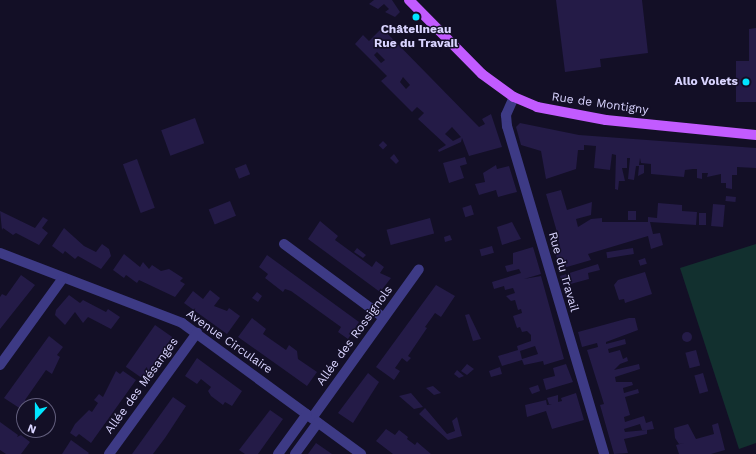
<!DOCTYPE html>
<meta charset="utf-8">
<style>
body{margin:0}
#map{position:relative;width:756px;height:454px;overflow:hidden;background:#130f26;font-family:"Work Sans",sans-serif}
div>[style]{position:absolute}
[style*='--x']{left:calc(var(--x)*1px);top:calc(var(--y)*1px);width:calc(var(--w)*1px);rotate:calc(var(--a)*1deg)}
.green>*{inset:0;background:#12302f}
.building>*{inset:0;background:#241b47;transform-origin:0 0}
.round{border-radius:50%}
.minor>*{height:10px;margin:-5px;padding:0 5px;transform-origin:5px;border-radius:5px;background:#3d3a85}
.major>*{height:10px;margin:-5px;padding:0 5px;transform-origin:5px;border-radius:5px;background:#c25bff}
.dots>*{width:11px;height:11px;translate:-50% -50%;box-sizing:border-box;border:2px solid #130f26;border-radius:50%}
span{translate:-50% -50%;white-space:nowrap;text-align:center;line-height:1.15;-webkit-text-stroke:3px #130f26;paint-order:stroke}
.poi-label{font-size:12px;color:#d9d4ff;font-weight:700}
.right{translate:-100% -50%;text-align:right}
.street-label{font-size:12px;color:#d9d4ff}
.north{position:absolute;left:16px;top:398px;width:40px;height:40px;box-sizing:border-box;background:#130f26;border:1px solid #625e7d;border-radius:50%;rotate:201deg;font-size:11px;font-weight:700;line-height:16px;text-align:center;color:#d9d4ff}
.north::after{content:'';display:block;margin:auto;width:14px;height:18px;background:#00e5ff;clip-path:polygon(50% 0,100% 100%,50% 72%,0 100%)}
</style>
<div id="map">
<div class="green">
<div style="clip-path:polygon(756px 244px,756px 443px,739px 449px,680px 268px)"></div>
</div>
<div class="building">
<div style="clip-path:polygon(374px 0,392px 0,400px 12px,395px 17px,385px 12px,389px 9px,384px 4px,378px 9px,369px 4px)"></div>
<div style="clip-path:polygon(556px 0,642px 0,648px 53px,600px 59px,601px 67px,565px 72px)"></div>
<div style="clip-path:polygon(evenodd,382px 28px,479px 127px,485px 124px,482px 119px,491px 114px,502px 147px,469px 156px,462px 138px,461px 142px,439px 152px,438px 150px,446px 145px,418px 119px,424px 113px,417px 107px,412px 112px,381px 81px,387px 76px,355px 44px,363px 35px,369px 41px,382px 28px,377px 52px,385px 60px,381px 63px,374px 55px,377px 52px,382px 28px,403px 77px,410px 85px,406px 89px,400px 82px,403px 77px,382px 28px,452px 127px,461px 137px,453px 141px,445px 134px,452px 127px)"></div>
<div style="clip-path:polygon(756px 28px,756px 102px,736px 102px,736px 61px,749px 61px,749px 29px)"></div>
<div style="left:195px;top:118px;width:27px;height:36px;rotate:70deg"></div>
<div style="clip-path:polygon(520px 123px,579px 135px,756px 148px,756px 168px,737px 167px,737px 175px,732px 175px,732px 189px,726px 188px,726px 183px,721px 183px,721px 174px,707px 177px,708px 173px,702px 173px,702px 179px,697px 178px,697px 169px,693px 169px,685px 170px,684px 177px,651px 174px,651px 164px,641px 163px,640px 158px,639px 165px,644px 165px,644px 173px,638px 176px,639px 166px,636px 166px,634px 180px,628px 179px,630px 158px,627px 158px,627px 168px,622px 168px,625px 181px,619px 181px,618px 190px,615px 189px,616px 155px,612px 154px,610px 170px,594px 168px,596px 146px,584px 145px,584px 150px,578px 150px,576px 169px,546px 179px,541px 151px,521px 145px,516px 127px)"></div>
<div style="left:383px;top:141px;width:6px;height:6px;rotate:45deg"></div>
<div style="clip-path:polygon(394px 154px,399px 161px,396px 164px,390px 158px)"></div>
<div style="clip-path:polygon(465px 157px,467px 164px,460px 166px,464px 178px,449px 183px,443px 163px)"></div>
<div style="left:137px;top:159px;width:52px;height:15px;rotate:70deg"></div>
<div style="left:246px;top:164px;width:11px;height:12px;rotate:68deg"></div>
<div style="clip-path:polygon(496px 165px,497px 169px,509px 166px,517px 192px,498px 197px,496px 190px,479px 195px,475px 184px,485px 182px,483px 173px)"></div>
<div style="clip-path:polygon(561px 190px,567px 210px,592px 202px,591px 215px,576px 219px,578px 227px,591px 219px,602px 218px,602px 222px,648px 222px,648px 217px,657px 218px,658px 203px,682px 205px,682px 211px,697px 212px,696px 225px,650px 222px,653px 234px,660px 233px,663px 245px,651px 249px,648px 236px,588px 254px,591px 260px,560px 269px,554px 248px,559px 239px,546px 194px)"></div>
<div style="left:726px;top:196px;width:10px;height:5px;rotate:6deg"></div>
<div style="left:230px;top:201px;width:16px;height:23px;rotate:68deg"></div>
<div style="left:713px;top:204px;width:12px;height:22px;rotate:5deg"></div>
<div style="left:471px;top:205px;width:10px;height:9px;rotate:73deg"></div>
<div style="clip-path:polygon(0 211px,35px 228px,43px 217px,48px 220px,42px 228px,48px 233px,39px 245px,16px 233px,13px 235px,3px 228px,2px 230px)"></div>
<div style="left:628px;top:211px;width:8px;height:9px"></div>
<div style="left:699px;top:213px;width:7px;height:12px"></div>
<div style="left:430px;top:218px;width:16px;height:45px;rotate:75deg"></div>
<div style="clip-path:polygon(320px 221px,338px 236px,335px 240px,372px 267px,376px 261px,384px 267px,380px 273px,391px 278px,380px 292px,308px 239px)"></div>
<div style="clip-path:polygon(512px 222px,521px 239px,502px 245px,497px 227px)"></div>
<div style="clip-path:polygon(64px 228px,84px 246px,96px 252px,102px 244px,109px 249px,111px 256px,101px 269px,78px 256px,75px 259px,65px 251px,63px 254px,52px 246px)"></div>
<div style="clip-path:polygon(450px 235px,452px 240px,445px 242px,444px 237px)"></div>
<div style="left:492px;top:246px;width:7px;height:13px;rotate:74deg"></div>
<div style="clip-path:polygon(evenodd,533px 247px,541px 274px,524px 279px,541px 276px,564px 359px,544px 365px,543px 361px,524px 365px,522px 360px,502px 366px,498px 356px,518px 350px,517px 346px,531px 341px,531px 335px,527px 331px,522px 332px,520px 327px,517px 328px,513px 316px,522px 313px,521px 309px,518px 310px,515px 300px,511px 301px,506px 296px,515px 293px,513px 288px,505px 290px,504px 286px,494px 289px,492px 282px,521px 273px,519px 269px,507px 272px,505px 266px,513px 264px,513px 253px,533px 247px,535px 346px,538px 354px,522px 359px,520px 351px,535px 346px)"></div>
<div style="clip-path:polygon(357px 248px,366px 255px,363px 258px,354px 252px)"></div>
<div style="left:633px;top:248px;width:6px;height:27px;rotate:81deg"></div>
<div style="clip-path:polygon(124px 254px,140px 267px,143px 262px,149px 269px,152px 265px,161px 271px,169px 269px,183px 278px,180px 281px,185px 284px,175px 297px,139px 280px,137px 283px,126px 275px,124px 278px,113px 270px)"></div>
<div style="clip-path:polygon(267px 255px,359px 322px,348px 339px,338px 332px,341px 327px,291px 291px,285px 289px,283px 292px,265px 278px,268px 274px,259px 267px)"></div>
<div style="left:645px;top:258px;width:6px;height:7px;rotate:72deg"></div>
<div style="clip-path:polygon(598px 264px,600px 270px,588px 273px,589px 279px,563px 286px,560px 276px)"></div>
<div style="clip-path:polygon(645px 272px,652px 294px,625px 303px,624px 299px,619px 300px,614px 285px,618px 280px)"></div>
<div style="clip-path:polygon(21px 275px,35px 285px,0 329px,0 297px,2px 294px,6px 296px)"></div>
<div style="clip-path:polygon(436px 285px,455px 296px,441px 317px,435px 313px,425px 327px,427px 328px,408px 356px,411px 358px,407px 362px,402px 358px,395px 368px,400px 371px,394px 380px,376px 367px)"></div>
<div style="clip-path:polygon(210px 290px,220px 298px,214px 306px,227px 311px,229px 308px,240px 316px,227px 334px,184px 303px,193px 291px,203px 299px)"></div>
<div style="clip-path:polygon(257px 292px,262px 296px,258px 302px,252px 298px)"></div>
<div style="clip-path:polygon(69px 295px,80px 303px,83px 300px,106px 312px,108px 309px,120px 317px,111px 329px,88px 317px,83px 323px,75px 312px,65px 325px,55px 315px,56px 310px)"></div>
<div style="clip-path:polygon(469px 314px,481px 339px,473px 341px,465px 315px)"></div>
<div style="clip-path:polygon(252px 318px,266px 329px,263px 334px,286px 350px,289px 345px,297px 351px,298px 359px,317px 372px,307px 386px,238px 337px)"></div>
<div style="clip-path:polygon(evenodd,629px 318px,635px 318px,638px 330px,606px 342px,606px 344px,625px 339px,626px 344px,608px 349px,609px 353px,620px 350px,623px 359px,627px 357px,628px 361px,620px 364px,614px 370px,639px 364px,640px 369px,615px 377px,616px 382px,632px 382px,633px 385px,623px 388px,624px 393px,638px 389px,639px 393px,625px 397px,630px 415px,624px 417px,625px 422px,644px 416px,646px 423px,652px 421px,654px 429px,647px 430px,647px 434px,624px 439px,628px 453px,614px 454px,600px 405px,604px 404px,587px 350px,598px 347px,597px 343px,582px 347px,578px 332px,629px 318px,640px 424px,642px 430px,646px 430px,625px 432px,624px 429px,640px 424px)"></div>
<div style="left:155px;top:325px;width:21px;height:51px;rotate:35deg"></div>
<div class="round" style="left:682px;top:332px;width:10px;height:10px"></div>
<div style="clip-path:polygon(49px 336px,63px 347px,57px 355px,60px 357px,52px 374px,46px 370px,25px 400px,29px 403px,24px 406px,24px 411px,4px 398px)"></div>
<div style="left:696px;top:350px;width:16px;height:11px;rotate:75deg"></div>
<div style="clip-path:polygon(197px 358px,242px 391px,232px 406px,225px 402px,223px 405px,211px 396px,208px 391px,211px 387px,201px 379px,197px 384px,185px 376px)"></div>
<div style="clip-path:polygon(467px 364px,474px 369px,467px 375px,461px 371px)"></div>
<div style="clip-path:polygon(566px 364px,573px 382px,546px 390px,543px 379px,555px 376px,553px 368px)"></div>
<div style="clip-path:polygon(500px 367px,502px 374px,491px 377px,489px 371px)"></div>
<div style="clip-path:polygon(457px 370px,464px 376px,459px 378px,454px 374px)"></div>
<div style="clip-path:polygon(116px 371px,120px 374px,123px 371px,136px 380px,91px 443px,79px 434px,76px 437px,70px 433px,75px 424px,89px 410px,92px 412px,98px 403px,94px 400px,99px 394px,103px 397px)"></div>
<div style="clip-path:polygon(368px 373px,379px 382px,353px 423px,338px 413px)"></div>
<div style="left:703px;top:373px;width:19px;height:9px;rotate:74deg"></div>
<div style="clip-path:polygon(538px 385px,540px 391px,532px 394px,529px 388px)"></div>
<div style="clip-path:polygon(433px 386px,441px 393px,434px 395px,426px 388px)"></div>
<div style="clip-path:polygon(411px 393px,423px 407px,414px 409px,399px 396px)"></div>
<div style="clip-path:polygon(576px 393px,584px 420px,552px 429px,546px 411px,527px 417px,525px 405px,546px 400px,547px 405px,552px 404px,549px 404px,547px 398px,558px 395px,558px 402px,562px 401px,561px 398px)"></div>
<div style="clip-path:polygon(173px 397px,186px 406px,165px 438px,153px 454px,132px 454px)"></div>
<div style="clip-path:polygon(425px 408px,447px 434px,455px 431px,452px 421px,457px 417px,462px 436px,448px 440px,419px 414px)"></div>
<div style="clip-path:polygon(270px 410px,283px 419px,258px 454px,245px 454px,239px 450px)"></div>
<div style="clip-path:polygon(0 422px,18px 435px,17px 437px,21px 435px,30px 442px,21px 454px,6px 454px,0 450px)"></div>
<div style="clip-path:polygon(718px 423px,725px 450px,711px 454px,679px 454px,676px 445px,684px 443px,679px 444px,675px 438px,674px 428px,688px 424px,696px 439px,714px 434px,712px 425px)"></div>
<div style="clip-path:polygon(386px 429px,395px 435px,399px 430px,408px 437px,407px 439px,415px 445px,417px 442px,431px 454px,393px 454px,376px 441px)"></div>
<div style="clip-path:polygon(71px 440px,89px 453px,88px 454px,62px 454px)"></div>
<div style="clip-path:polygon(316px 443px,332px 454px,308px 454px)"></div>
</div>
<div class="minor">
<div style="--x:514;--y:97;--w:20;--a:114"></div>
<div style="--x:506;--y:115;--w:11;--a:85"></div>
<div style="--x:507;--y:126;--w:342;--a:73.5"></div>
<div style="--x:284;--y:244;--w:124;--a:36.5"></div>
<div style="--x:0;--y:253;--w:195;--a:21"></div>
<div style="--x:182;--y:323;--w:222;--a:36.2"></div>
<div style="--x:0;--y:365;--w:107;--a:-54.1"></div>
<div style="--x:312;--y:418;--w:183;--a:-54.3"></div>
<div style="--x:109;--y:454;--w:150;--a:-54"></div>
<div style="--x:278;--y:454;--w:49;--a:-54.1"></div>
<div style="--x:295;--y:454;--w:39;--a:-54"></div>
</div>
<div class="major">
<div style="--x:409;--y:0;--w:104;--a:45.4"></div>
<div style="--x:482;--y:74;--w:39;--a:36"></div>
<div style="--x:514;--y:97;--w:25;--a:23"></div>
<div style="--x:537;--y:107;--w:70;--a:10.7"></div>
<div style="--x:606;--y:120;--w:151;--a:5.7"></div>
</div>
<div class="dots">
<div style="left:416px;top:17px;background:#00e5ff"></div>
<div style="left:746px;top:82px;background:#00e5ff"></div>
</div>
<div class="poi-label">
<span style="left:416px;top:37px">Châtelineau<br>Rue du Travail</span>
<span class="right" style="left:738px;top:82px">Allo Volets</span>
</div>
<div class="street-label">
<span style="left:600px;top:104px;rotate:8deg">Rue de Montigny</span>
<span style="left:563px;top:272px;rotate:74deg">Rue du Travail</span>
<span style="left:355px;top:336px;rotate:-54deg">Allée des Rossignols</span>
<span style="left:229px;top:342px;rotate:35deg">Avenue Circulaire</span>
<span style="left:142px;top:386px;rotate:-54deg">Allée des Mésanges</span>
</div>
<div class="north">N</div>
</div>
